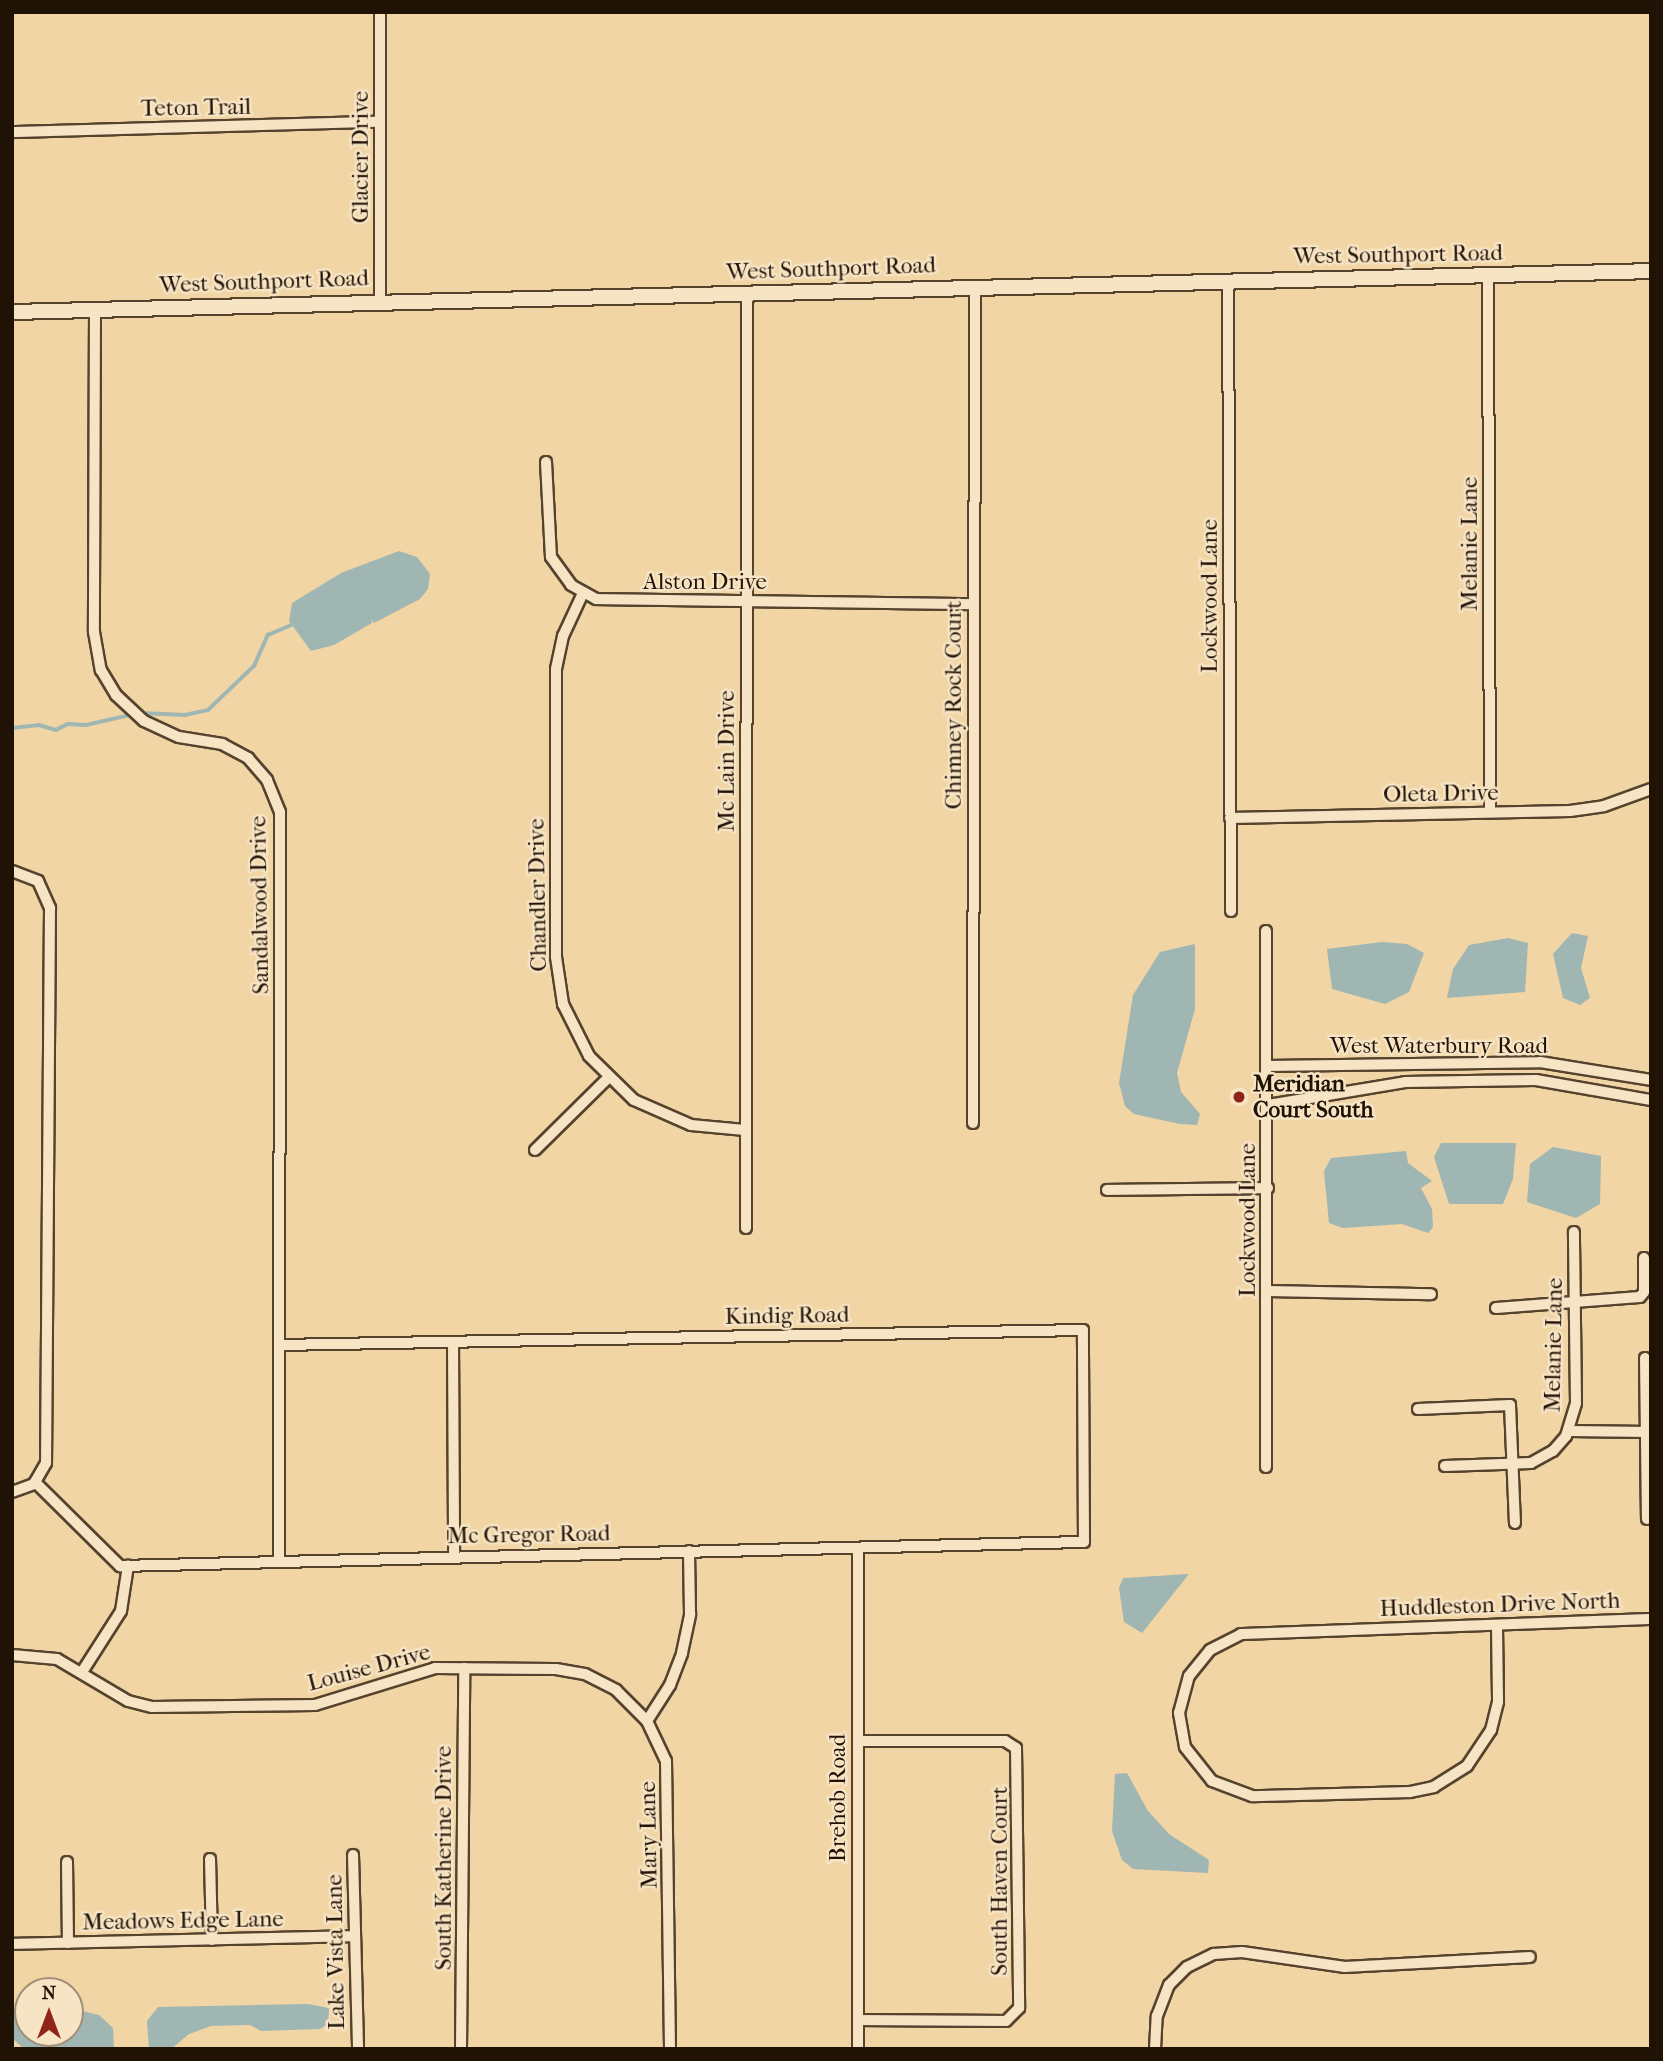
<!DOCTYPE html>
<style>
body{margin:0}
#map{position:relative;width:1663px;height:2061px;overflow:hidden;background:#f1d5a5;font-family:"IM FELL French Canon",serif}
div>[style]{position:absolute}
[style*='--x']{left:calc(var(--x)*1px);top:calc(var(--y)*1px);width:calc(var(--w)*1px);rotate:calc(var(--a)*1deg)}
.water>*{inset:0;background:#a0b6b3}
.stream>*{height:3.5px;margin:-1.75px;padding:0 1.75px;transform-origin:1.75px;border-radius:1.75px;background:#a0b6b3}
.roads{filter:drop-shadow(2px 0 #55432e) drop-shadow(-2px 0 #55432e) drop-shadow(0 2px #55432e) drop-shadow(0 -2px #55432e)}
.minor>*{height:10px;margin:-5px;padding:0 5px;transform-origin:5px;border-radius:5px;background:#f6e4c4}
.secondary>*{height:14px;margin:-7px;padding:0 7px;transform-origin:7px;border-radius:7px;background:#f6e4c4}
.dots>*{width:19px;height:19px;translate:-50% -50%;box-sizing:border-box;border:4px solid #f6e4c4;border-radius:50%}
span{translate:-50% -50%;white-space:nowrap;text-align:center;line-height:1.15;-webkit-text-stroke:5px #f6e4c4;paint-order:stroke}
.street-label{font-size:23px;color:#211206}
.poi-label{font-size:23px;color:#211206;font-weight:700}
.left{translate:0 -50%;text-align:left}
.frame{position:absolute;inset:0;border:14px solid #211206;pointer-events:none}
.north{position:absolute;left:14px;top:1977px;width:70px;height:70px;box-sizing:border-box;background:#f6e4c4;border:2px solid #a19078;border-radius:50%;rotate:0deg;font-size:19px;font-weight:700;line-height:28px;text-align:center;color:#211206}
.north::after{content:'';display:block;margin:auto;width:24px;height:32px;background:#8f2418;clip-path:polygon(50% 0,100% 100%,50% 72%,0 100%)}
</style>
<div id="map">
<div class="water">
<div style="clip-path:polygon(399px 551px,417px 557px,430px 574px,428px 589px,420px 599px,374px 623px,371px 619px,372px 623px,334px 645px,311px 651px,289px 621px,292px 603px,341px 573px)"></div>
<div style="clip-path:polygon(1572px 933px,1588px 936px,1581px 968px,1590px 998px,1580px 1005px,1563px 998px,1553px 954px)"></div>
<div style="clip-path:polygon(1508px 938px,1528px 943px,1525px 992px,1447px 998px,1453px 969px,1469px 945px)"></div>
<div style="clip-path:polygon(1382px 942px,1407px 944px,1424px 953px,1409px 992px,1385px 1004px,1332px 989px,1327px 949px)"></div>
<div style="clip-path:polygon(1195px 944px,1195px 1009px,1177px 1073px,1181px 1092px,1200px 1114px,1197px 1125px,1180px 1124px,1134px 1114px,1125px 1106px,1119px 1083px,1133px 995px,1160px 952px)"></div>
<div style="clip-path:polygon(1441px 1143px,1516px 1143px,1513px 1179px,1503px 1204px,1449px 1204px,1434px 1157px)"></div>
<div style="clip-path:polygon(1553px 1147px,1601px 1156px,1600px 1204px,1576px 1218px,1527px 1202px,1530px 1164px)"></div>
<div style="clip-path:polygon(1406px 1151px,1408px 1163px,1432px 1181px,1421px 1188px,1432px 1209px,1433px 1227px,1428px 1233px,1402px 1224px,1343px 1228px,1329px 1223px,1324px 1171px,1331px 1158px)"></div>
<div style="clip-path:polygon(1189px 1574px,1142px 1633px,1124px 1622px,1119px 1588px,1123px 1578px)"></div>
<div style="clip-path:polygon(1127px 1773px,1148px 1811px,1169px 1834px,1209px 1860px,1208px 1873px,1133px 1869px,1122px 1860px,1112px 1831px,1115px 1774px)"></div>
<div style="clip-path:polygon(308px 2004px,329px 2008px,328px 2024px,320px 2029px,261px 2031px,250px 2025px,211px 2026px,189px 2034px,171px 2049px,149px 2049px,147px 2021px,158px 2007px)"></div>
<div style="clip-path:polygon(70px 2008px,99px 2015px,113px 2028px,114px 2049px,24px 2049px,12px 2038px,12px 2012px,28px 2011px,28px 2033px,70px 2033px)"></div>
</div>
<div class="stream">
<div style="--x:141;--y:713;--w:44;--a:2.6"></div>
<div style="--x:185;--y:715;--w:24;--a:-12"></div>
<div style="--x:208;--y:710;--w:64;--a:-43.7"></div>
<div style="--x:254;--y:666;--w:34;--a:-66"></div>
<div style="--x:268;--y:635;--w:25;--a:-23"></div>
<div style="--x:12;--y:728;--w:27;--a:-6"></div>
<div style="--x:39;--y:725;--w:18;--a:16"></div>
<div style="--x:56;--y:730;--w:13;--a:-27"></div>
<div style="--x:68;--y:724;--w:18;--a:3"></div>
<div style="--x:86;--y:725;--w:41;--a:-12.7"></div>
</div>
<div class="roads">
<div class="minor">
<div style="--x:380;--y:12;--w:289;--a:90"></div>
<div style="--x:12;--y:132;--w:368;--a:-1.6"></div>
<div style="--x:1488;--y:275;--w:537;--a:89.79"></div>
<div style="--x:1228;--y:282;--w:629;--a:89.73"></div>
<div style="--x:95;--y:310;--w:322;--a:90.2"></div>
<div style="--x:94;--y:632;--w:39;--a:80"></div>
<div style="--x:101;--y:670;--w:29;--a:59"></div>
<div style="--x:116;--y:695;--w:38;--a:43"></div>
<div style="--x:144;--y:721;--w:38;--a:25"></div>
<div style="--x:179;--y:737;--w:44;--a:9.2"></div>
<div style="--x:222;--y:744;--w:30;--a:28"></div>
<div style="--x:248;--y:758;--w:29;--a:49"></div>
<div style="--x:267;--y:780;--w:35;--a:68"></div>
<div style="--x:280;--y:812;--w:748;--a:90.08"></div>
<div style="--x:546;--y:462;--w:95;--a:87"></div>
<div style="--x:551;--y:557;--w:34;--a:54"></div>
<div style="--x:571;--y:585;--w:29;--a:29"></div>
<div style="--x:596;--y:599;--w:377;--a:0.8"></div>
<div style="--x:583;--y:593;--w:47;--a:114.9"></div>
<div style="--x:563;--y:636;--w:34;--a:102"></div>
<div style="--x:556;--y:669;--w:288;--a:90"></div>
<div style="--x:556;--y:957;--w:48;--a:81.5"></div>
<div style="--x:563;--y:1004;--w:58;--a:63.4"></div>
<div style="--x:589;--y:1056;--w:63;--a:44.4"></div>
<div style="--x:634;--y:1100;--w:62;--a:23.7"></div>
<div style="--x:691;--y:1125;--w:54;--a:5.3"></div>
<div style="--x:1230;--y:818;--w:340;--a:-1.2"></div>
<div style="--x:1570;--y:811;--w:34;--a:-8"></div>
<div style="--x:1604;--y:806;--w:50;--a:-19.9"></div>
<div style="--x:12;--y:871;--w:28;--a:21"></div>
<div style="--x:38;--y:881;--w:30;--a:66"></div>
<div style="--x:50;--y:908;--w:555;--a:90.41"></div>
<div style="--x:46;--y:1463;--w:24;--a:120"></div>
<div style="--x:34;--y:1484;--w:23;--a:160"></div>
<div style="--x:1268;--y:1066;--w:272;--a:-0.8"></div>
<div style="--x:1540;--y:1062;--w:112;--a:9.2"></div>
<div style="--x:1268;--y:1105;--w:139;--a:-9.5"></div>
<div style="--x:1405;--y:1082;--w:63;--a:-0.9"></div>
<div style="--x:1468;--y:1081;--w:68;--a:-0.8"></div>
<div style="--x:1536;--y:1080;--w:117;--a:9.9"></div>
<div style="--x:973;--y:1123;--w:835;--a:-89.86"></div>
<div style="--x:535;--y:1150;--w:103;--a:-44.6"></div>
<div style="--x:1107;--y:1190;--w:161;--a:-0.7"></div>
<div style="--x:746;--y:1228;--w:934;--a:-89.94"></div>
<div style="--x:1268;--y:1291;--w:163;--a:1.1"></div>
<div style="--x:1496;--y:1308;--w:144;--a:-4.4"></div>
<div style="--x:1640;--y:1297;--w:6;--a:-51"></div>
<div style="--x:1644;--y:1292;--w:34;--a:-90"></div>
<div style="--x:453;--y:1342;--w:214;--a:89.7"></div>
<div style="--x:1645;--y:1358;--w:161;--a:89.3"></div>
<div style="--x:1418;--y:1409;--w:92;--a:-2.5"></div>
<div style="--x:1510;--y:1405;--w:118;--a:87.6"></div>
<div style="--x:1569;--y:1431;--w:81;--a:0.7"></div>
<div style="--x:1445;--y:1466;--w:86;--a:-2"></div>
<div style="--x:1531;--y:1463;--w:25;--a:-29"></div>
<div style="--x:1553;--y:1451;--w:20;--a:-49"></div>
<div style="--x:1566;--y:1436;--w:34;--a:-73"></div>
<div style="--x:1576;--y:1403;--w:171;--a:-90.7"></div>
<div style="--x:1266;--y:1467;--w:536;--a:-90"></div>
<div style="--x:35;--y:1482;--w:120;--a:44.7"></div>
<div style="--x:120;--y:1566;--w:964;--a:-1.43"></div>
<div style="--x:1084;--y:1542;--w:212;--a:-90.3"></div>
<div style="--x:1083;--y:1330;--w:802;--a:178.93"></div>
<div style="--x:858;--y:1548;--w:501;--a:90"></div>
<div style="--x:1497;--y:1627;--w:75;--a:89.2"></div>
<div style="--x:1498;--y:1702;--w:29;--a:104"></div>
<div style="--x:1491;--y:1730;--w:43;--a:123.7"></div>
<div style="--x:1467;--y:1766;--w:39;--a:148"></div>
<div style="--x:1434;--y:1787;--w:25;--a:168"></div>
<div style="--x:1410;--y:1792;--w:158;--a:178.5"></div>
<div style="--x:1252;--y:1796;--w:43;--a:-159.4"></div>
<div style="--x:1212;--y:1781;--w:43;--a:-128.5"></div>
<div style="--x:1185;--y:1747;--w:35;--a:-100"></div>
<div style="--x:1179;--y:1713;--w:38;--a:-75"></div>
<div style="--x:1189;--y:1676;--w:33;--a:-51"></div>
<div style="--x:1210;--y:1650;--w:35;--a:-27"></div>
<div style="--x:1241;--y:1634;--w:410;--a:-2.1"></div>
<div style="--x:12;--y:1655;--w:45;--a:5.1"></div>
<div style="--x:57;--y:1659;--w:82;--a:30.6"></div>
<div style="--x:128;--y:1701;--w:25;--a:14"></div>
<div style="--x:152;--y:1707;--w:163;--a:-0.7"></div>
<div style="--x:315;--y:1705;--w:126;--a:-17.1"></div>
<div style="--x:435;--y:1668;--w:121;--a:0.5"></div>
<div style="--x:556;--y:1669;--w:29;--a:10"></div>
<div style="--x:585;--y:1674;--w:35;--a:27"></div>
<div style="--x:616;--y:1690;--w:44;--a:45"></div>
<div style="--x:647;--y:1721;--w:44;--a:64.6"></div>
<div style="--x:666;--y:1761;--w:288;--a:89.2"></div>
<div style="--x:82;--y:1672;--w:72;--a:-57.4"></div>
<div style="--x:121;--y:1611;--w:46;--a:-81.2"></div>
<div style="--x:647;--y:1721;--w:43;--a:-57.4"></div>
<div style="--x:670;--y:1685;--w:34;--a:-69"></div>
<div style="--x:682;--y:1653;--w:40;--a:-78"></div>
<div style="--x:690;--y:1614;--w:63;--a:-90.9"></div>
<div style="--x:858;--y:1741;--w:147;--a:0"></div>
<div style="--x:1005;--y:1741;--w:13;--a:32"></div>
<div style="--x:1016;--y:1748;--w:260;--a:89.3"></div>
<div style="--x:1019;--y:2008;--w:18;--a:135"></div>
<div style="--x:1006;--y:2021;--w:148;--a:-179.6"></div>
<div style="--x:353;--y:1855;--w:194;--a:88.5"></div>
<div style="--x:210;--y:1859;--w:81;--a:88.6"></div>
<div style="--x:67;--y:1862;--w:81;--a:89.3"></div>
<div style="--x:12;--y:1944;--w:343;--a:-1.3"></div>
<div style="--x:461;--y:2049;--w:381;--a:-89.5"></div>
<div style="--x:1155;--y:2049;--w:33;--a:-87"></div>
<div style="--x:1157;--y:2016;--w:33;--a:-69"></div>
<div style="--x:1169;--y:1985;--w:25;--a:-45"></div>
<div style="--x:1187;--y:1967;--w:30;--a:-26"></div>
<div style="--x:1214;--y:1954;--w:28;--a:-4"></div>
<div style="--x:1242;--y:1952;--w:104;--a:8.3"></div>
<div style="--x:1345;--y:1967;--w:185;--a:-3.1"></div>
</div>
<div class="secondary">
<div style="--x:12;--y:312;--w:1640;--a:-1.43"></div>
</div>
</div>
<div class="dots">
<div style="left:1239px;top:1097px;background:#8f2418"></div>
</div>
<div class="street-label">
<span style="left:196px;top:108px;rotate:-1deg">Teton Trail</span>
<span style="left:361px;top:157px;rotate:-90deg">Glacier Drive</span>
<span style="left:1398px;top:255px;rotate:-1deg">West Southport Road</span>
<span style="left:831px;top:269px;rotate:-2deg">West Southport Road</span>
<span style="left:264px;top:282px;rotate:-2deg">West Southport Road</span>
<span style="left:1470px;top:544px;rotate:-90deg">Melanie Lane</span>
<span style="left:705px;top:582px">Alston Drive</span>
<span style="left:1210px;top:596px;rotate:-90deg">Lockwood Lane</span>
<span style="left:954px;top:705px;rotate:-90deg">Chimney Rock Court</span>
<span style="left:727px;top:761px;rotate:-90deg">Mc Lain Drive</span>
<span style="left:1441px;top:794px;rotate:-1deg">Oleta Drive</span>
<span style="left:538px;top:895px;rotate:-91deg">Chandler Drive</span>
<span style="left:260px;top:905px;rotate:-91deg">Sandalwood Drive</span>
<span style="left:1439px;top:1046px">West Waterbury Road</span>
<span style="left:1248px;top:1220px;rotate:-90deg">Lockwood Lane</span>
<span style="left:787px;top:1316px;rotate:-1deg">Kindig Road</span>
<span style="left:1554px;top:1345px;rotate:-89deg">Melanie Lane</span>
<span style="left:529px;top:1535px;rotate:-1deg">Mc Gregor Road</span>
<span style="left:1500px;top:1605px;rotate:-2deg">Huddleston Drive North</span>
<span style="left:369px;top:1668px;rotate:-15deg">Louise Drive</span>
<span style="left:838px;top:1798px;rotate:-90deg">Brehob Road</span>
<span style="left:649px;top:1835px;rotate:-91deg">Mary Lane</span>
<span style="left:444px;top:1858px;rotate:-90deg">South Katherine Drive</span>
<span style="left:1000px;top:1881px;rotate:-90deg">South Haven Court</span>
<span style="left:183px;top:1921px;rotate:-1deg">Meadows Edge Lane</span>
<span style="left:336px;top:1952px;rotate:-91deg">Lake Vista Lane</span>
</div>
<div class="poi-label">
<span class="left" style="left:1253px;top:1097px">Meridian<br>Court South</span>
</div>
<div class="frame"></div>
<div class="north">N</div>
</div>
